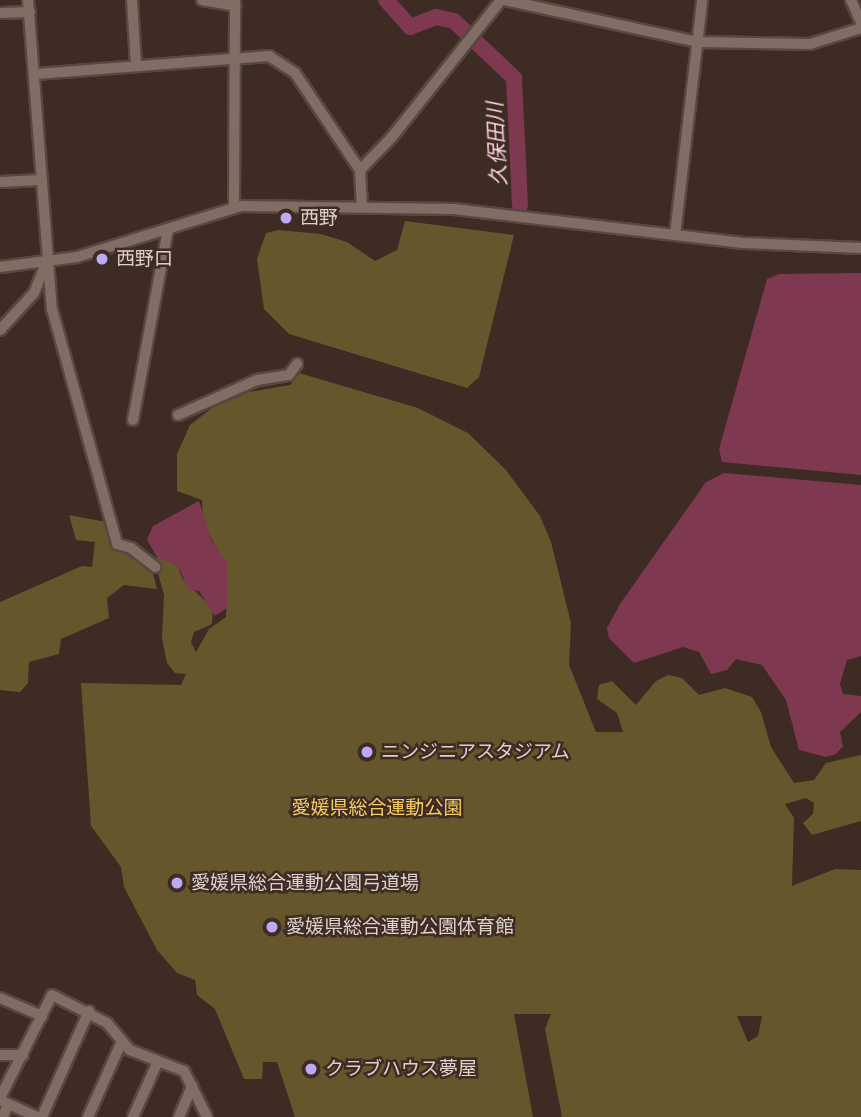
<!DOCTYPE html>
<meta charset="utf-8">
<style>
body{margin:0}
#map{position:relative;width:861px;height:1117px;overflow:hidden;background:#3d2b24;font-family:"Open Sans","Noto Sans JP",sans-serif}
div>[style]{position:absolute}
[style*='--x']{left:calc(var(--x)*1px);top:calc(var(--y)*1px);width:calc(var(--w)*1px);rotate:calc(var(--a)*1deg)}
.green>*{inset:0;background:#66562b}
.water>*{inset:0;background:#7e3850}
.river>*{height:16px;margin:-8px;padding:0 8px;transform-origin:8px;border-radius:8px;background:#7e3850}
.roads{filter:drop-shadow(2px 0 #574842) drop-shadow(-2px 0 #574842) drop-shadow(0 2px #574842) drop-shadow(0 -2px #574842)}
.minor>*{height:10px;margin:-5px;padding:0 5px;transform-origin:5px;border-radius:5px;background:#816d64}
.dots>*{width:19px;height:19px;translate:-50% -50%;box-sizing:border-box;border:4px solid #3d2b24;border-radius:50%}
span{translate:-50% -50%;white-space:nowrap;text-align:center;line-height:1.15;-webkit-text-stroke:5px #3d2b24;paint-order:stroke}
.poi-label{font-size:19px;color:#ddd1cc}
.left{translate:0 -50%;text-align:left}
.park-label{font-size:19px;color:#f5cc63}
.water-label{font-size:21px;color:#fcd0dc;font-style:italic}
</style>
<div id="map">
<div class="green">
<div style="clip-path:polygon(405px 221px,514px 235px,479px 377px,467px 388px,289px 334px,264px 309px,257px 259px,266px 233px,278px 230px,321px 234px,347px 242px,375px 261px,397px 250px)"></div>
<div style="clip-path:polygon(evenodd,299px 373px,418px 408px,468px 433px,506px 470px,540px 516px,551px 542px,571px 623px,569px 665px,596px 732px,623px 732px,617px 713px,597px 699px,599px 685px,612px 681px,636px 705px,656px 681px,668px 675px,682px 678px,699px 695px,725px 688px,752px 697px,761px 712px,771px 747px,794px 783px,814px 780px,826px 763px,861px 755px,861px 821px,812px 835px,803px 823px,813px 814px,814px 803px,806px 798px,785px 804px,794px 818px,792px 886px,835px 869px,861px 870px,861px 1117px,562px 1117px,545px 1029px,551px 1014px,514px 1014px,533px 1117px,295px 1117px,277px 1062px,263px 1062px,262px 1079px,244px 1079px,215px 1009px,197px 995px,195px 980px,177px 973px,157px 950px,124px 887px,121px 867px,91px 826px,81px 683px,181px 685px,186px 674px,175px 673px,167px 663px,162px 638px,164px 595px,154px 559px,160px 556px,178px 566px,182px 578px,213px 609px,212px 624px,194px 632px,191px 642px,196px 652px,209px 629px,226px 617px,227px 591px,225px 566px,203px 521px,202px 500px,177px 491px,177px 454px,190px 425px,212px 408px,249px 392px,290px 385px,299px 373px,737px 1016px,762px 1016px,758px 1036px,748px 1042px,737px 1016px)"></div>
<div style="clip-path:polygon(69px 515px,106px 522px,114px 545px,151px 566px,157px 589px,124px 585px,107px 598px,109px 618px,61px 639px,59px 654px,29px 662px,28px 683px,20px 692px,0 690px,0 602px,82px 566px,92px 567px,95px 542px,76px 540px)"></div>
</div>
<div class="water">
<div style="clip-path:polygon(861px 273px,861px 475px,722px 462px,719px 449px,767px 279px,779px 274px)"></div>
<div style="clip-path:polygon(724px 473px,861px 485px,861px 656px,847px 660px,840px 684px,843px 694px,861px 696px,861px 712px,840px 732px,843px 746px,836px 754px,826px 757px,799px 750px,786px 700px,762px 665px,736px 659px,727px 670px,711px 674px,699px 652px,683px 647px,634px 663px,609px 638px,607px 628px,620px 604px,706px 482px)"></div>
<div style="clip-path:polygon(199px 501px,212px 541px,227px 562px,227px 608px,215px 616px,199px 591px,189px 590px,178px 566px,156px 556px,147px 539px,153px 526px)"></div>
</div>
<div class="river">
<div style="--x:386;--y:0;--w:36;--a:48"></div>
<div style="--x:410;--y:27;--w:28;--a:-21"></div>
<div style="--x:436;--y:17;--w:18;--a:13"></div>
<div style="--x:454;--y:21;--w:83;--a:43.5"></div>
<div style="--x:514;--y:78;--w:127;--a:87.3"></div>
</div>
<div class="roads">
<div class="minor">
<div style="--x:28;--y:0;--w:310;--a:85.6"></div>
<div style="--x:52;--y:309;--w:244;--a:74.5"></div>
<div style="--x:117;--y:544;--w:15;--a:16"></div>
<div style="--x:131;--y:548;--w:31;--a:38"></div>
<div style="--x:132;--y:0;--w:65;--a:86.5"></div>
<div style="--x:202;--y:0;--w:34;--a:10"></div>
<div style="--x:505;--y:0;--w:198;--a:12.3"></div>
<div style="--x:698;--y:42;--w:112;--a:1"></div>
<div style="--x:810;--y:44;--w:53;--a:-17.4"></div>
<div style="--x:851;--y:0;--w:24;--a:66"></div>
<div style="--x:0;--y:13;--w:30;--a:-2"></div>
<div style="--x:36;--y:74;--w:234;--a:-4.4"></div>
<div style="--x:269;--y:56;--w:31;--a:33"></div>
<div style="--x:295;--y:73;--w:117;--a:56.2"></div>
<div style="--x:360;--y:170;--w:34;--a:87"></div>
<div style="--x:360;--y:170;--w:46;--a:-45.9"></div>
<div style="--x:392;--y:137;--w:175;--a:-51.5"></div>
<div style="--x:0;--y:182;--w:40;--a:-2.9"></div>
<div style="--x:234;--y:207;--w:207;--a:-89.7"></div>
<div style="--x:675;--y:235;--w:237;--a:-83.4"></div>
<div style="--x:0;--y:267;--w:78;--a:-7.4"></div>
<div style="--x:77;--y:257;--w:172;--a:-17.3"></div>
<div style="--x:241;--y:206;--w:213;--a:0.8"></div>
<div style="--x:454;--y:209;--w:291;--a:6.7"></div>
<div style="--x:743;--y:243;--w:118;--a:2.4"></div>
<div style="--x:0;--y:330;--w:50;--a:-47.4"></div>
<div style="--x:34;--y:293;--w:29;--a:-68"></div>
<div style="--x:178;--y:415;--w:86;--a:-23.9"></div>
<div style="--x:257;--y:380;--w:32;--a:-9"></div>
<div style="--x:289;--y:375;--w:14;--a:-54"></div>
<div style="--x:133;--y:420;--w:194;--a:-79.6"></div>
<div style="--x:0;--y:998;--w:46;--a:23.2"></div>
<div style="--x:0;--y:1055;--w:23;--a:0"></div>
<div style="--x:0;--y:1098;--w:115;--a:-63.2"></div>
<div style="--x:52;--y:995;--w:62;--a:27"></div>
<div style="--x:107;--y:1023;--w:35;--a:50"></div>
<div style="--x:130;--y:1050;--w:58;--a:21.3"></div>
<div style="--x:184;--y:1071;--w:51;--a:63.4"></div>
<div style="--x:0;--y:1100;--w:41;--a:24.7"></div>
<div style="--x:3;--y:1117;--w:14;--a:-69"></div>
<div style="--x:42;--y:1117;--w:116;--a:-66.1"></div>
<div style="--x:88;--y:1117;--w:83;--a:-65.9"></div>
<div style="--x:133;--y:1117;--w:61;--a:-65.9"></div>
<div style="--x:179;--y:1117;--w:34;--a:-67"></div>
</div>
</div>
<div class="dots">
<div style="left:286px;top:218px;background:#bbaaf6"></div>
<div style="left:102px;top:259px;background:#bbaaf6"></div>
<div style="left:367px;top:752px;background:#bbaaf6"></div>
<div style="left:177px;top:883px;background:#bbaaf6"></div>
<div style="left:272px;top:927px;background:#bbaaf6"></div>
<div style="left:311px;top:1069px;background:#bbaaf6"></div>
</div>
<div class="poi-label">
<span class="left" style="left:300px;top:218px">西野</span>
<span class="left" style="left:116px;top:259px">西野口</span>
<span class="left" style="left:381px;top:752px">ニンジニアスタジアム</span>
<span class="left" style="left:191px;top:883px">愛媛県総合運動公園弓道場</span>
<span class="left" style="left:286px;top:927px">愛媛県総合運動公園体育館</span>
<span class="left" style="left:325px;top:1069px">クラブハウス夢屋</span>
</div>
<div class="park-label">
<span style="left:377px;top:808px">愛媛県総合運動公園</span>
</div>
<div class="water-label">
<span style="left:496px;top:144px;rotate:-93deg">久保田川</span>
</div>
</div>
